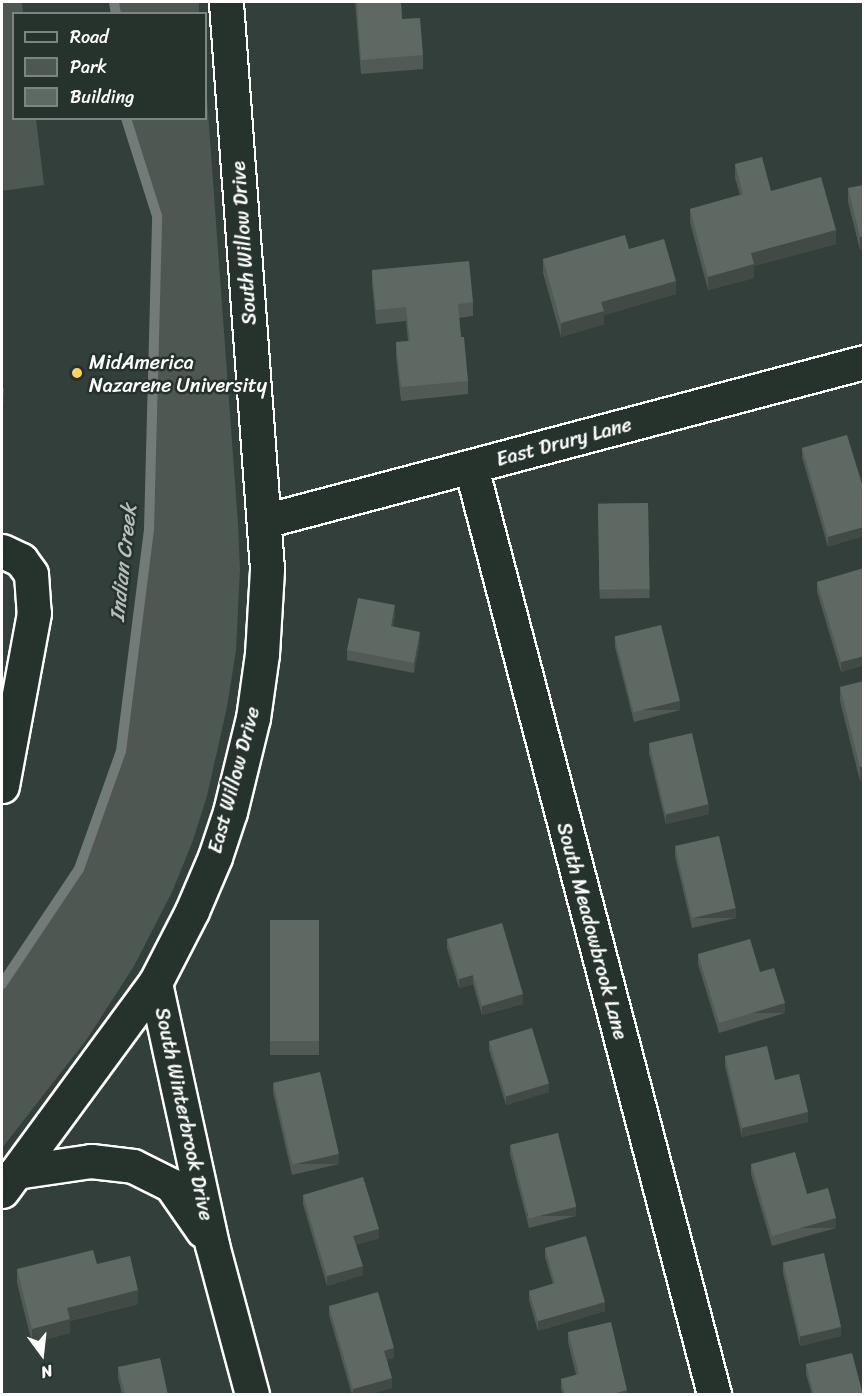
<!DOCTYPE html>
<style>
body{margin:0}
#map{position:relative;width:865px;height:1396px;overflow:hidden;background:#333f3a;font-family:Sriracha,sans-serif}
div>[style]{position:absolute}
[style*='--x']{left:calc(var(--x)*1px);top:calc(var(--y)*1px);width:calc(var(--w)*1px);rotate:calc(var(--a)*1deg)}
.green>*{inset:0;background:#4d5853;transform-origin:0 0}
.stream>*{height:10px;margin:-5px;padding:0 5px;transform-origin:5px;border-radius:5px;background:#737b78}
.roads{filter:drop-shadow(2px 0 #fff) drop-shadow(-2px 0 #fff) drop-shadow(0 2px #fff) drop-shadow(0 -2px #fff)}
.minor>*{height:33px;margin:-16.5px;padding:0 16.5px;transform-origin:16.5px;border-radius:16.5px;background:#26332d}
.wall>*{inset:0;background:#525a56;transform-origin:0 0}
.shaded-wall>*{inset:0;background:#424a46;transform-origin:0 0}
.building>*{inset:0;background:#5f6964;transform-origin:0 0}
.dots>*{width:16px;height:16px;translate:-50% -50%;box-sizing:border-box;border:3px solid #26332d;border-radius:50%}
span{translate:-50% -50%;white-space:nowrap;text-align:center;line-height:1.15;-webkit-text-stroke:5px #26332d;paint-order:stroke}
.street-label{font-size:20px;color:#fff}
.poi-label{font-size:20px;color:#fff}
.left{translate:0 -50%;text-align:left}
.water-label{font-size:21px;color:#b9bdbc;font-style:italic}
.frame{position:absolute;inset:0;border:3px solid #fff;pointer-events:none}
.legend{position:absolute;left:12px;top:12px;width:195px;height:108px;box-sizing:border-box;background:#26332d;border:2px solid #7d8581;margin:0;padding:8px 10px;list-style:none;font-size:18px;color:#fff}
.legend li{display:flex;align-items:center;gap:12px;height:30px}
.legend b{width:30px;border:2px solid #7d8581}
.north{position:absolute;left:12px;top:1324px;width:60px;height:60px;-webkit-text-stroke:4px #26332d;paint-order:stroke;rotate:165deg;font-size:16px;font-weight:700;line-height:24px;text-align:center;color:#fff}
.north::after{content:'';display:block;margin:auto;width:21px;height:27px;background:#fff;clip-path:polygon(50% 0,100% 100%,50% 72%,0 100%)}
</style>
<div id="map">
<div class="green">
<div style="clip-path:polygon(2px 2px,22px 2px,23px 13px,14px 14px,14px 118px,36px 119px,44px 185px,2px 191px)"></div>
<div style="left:114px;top:2px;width:85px;height:11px"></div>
<div style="clip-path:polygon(206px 85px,238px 524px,240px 569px,236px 650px,227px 707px,207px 796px,192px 843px,172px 892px,134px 966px,87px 1039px,2px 1148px,2px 984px,79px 869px,121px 751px,149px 529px,157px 216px,126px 119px,206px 118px)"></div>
</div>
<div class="stream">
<div style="--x:114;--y:2;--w:12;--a:81"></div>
<div style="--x:2;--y:984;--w:138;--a:-56.2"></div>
<div style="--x:79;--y:869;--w:125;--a:-70.4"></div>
<div style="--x:121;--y:751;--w:224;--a:-82.8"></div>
<div style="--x:149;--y:529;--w:313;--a:-88.5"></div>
<div style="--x:157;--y:216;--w:103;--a:-107.6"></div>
</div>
<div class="roads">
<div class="minor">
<div style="--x:471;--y:467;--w:958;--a:75.31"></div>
<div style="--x:264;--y:521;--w:621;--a:-14.84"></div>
<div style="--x:2;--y:551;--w:21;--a:25"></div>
<div style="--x:21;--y:560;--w:17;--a:54"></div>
<div style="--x:31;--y:574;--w:39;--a:86"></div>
<div style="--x:34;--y:613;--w:176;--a:100.5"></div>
<div style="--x:155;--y:983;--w:268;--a:77.7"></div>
<div style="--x:212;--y:1245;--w:154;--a:75"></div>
<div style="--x:16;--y:1172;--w:76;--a:-8.3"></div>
<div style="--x:91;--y:1161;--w:42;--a:6.8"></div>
<div style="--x:133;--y:1166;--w:42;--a:26.6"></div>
<div style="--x:171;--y:1185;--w:56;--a:55.2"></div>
<div style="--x:2;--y:1191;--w:258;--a:-53.7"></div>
<div style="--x:155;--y:983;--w:81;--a:-62.8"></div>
<div style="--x:192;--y:911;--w:59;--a:-66.9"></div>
<div style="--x:215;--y:857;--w:47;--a:-71.6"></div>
<div style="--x:230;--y:812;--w:97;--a:-76.3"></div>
<div style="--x:253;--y:718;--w:65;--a:-82"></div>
<div style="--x:262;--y:654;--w:85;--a:-86.6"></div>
<div style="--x:267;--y:569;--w:568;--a:-94.14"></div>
</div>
</div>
<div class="wall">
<div style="clip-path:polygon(355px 2px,401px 2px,402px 19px,423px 55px,423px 69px,361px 74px)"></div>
<div style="clip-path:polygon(735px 164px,771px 191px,836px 244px,754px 266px,754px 278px,708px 290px,690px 222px,690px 209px,740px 195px,735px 178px)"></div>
<div style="clip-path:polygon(864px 185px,860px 250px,848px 202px,848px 188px)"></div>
<div style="clip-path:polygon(629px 249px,676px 294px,604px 315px,604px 324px,561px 337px,543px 273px,543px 259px)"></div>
<div style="clip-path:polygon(372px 270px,473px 302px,473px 316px,459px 318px,461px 337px,468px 381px,468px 394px,401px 401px,396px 356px,396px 342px,408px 341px,406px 321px,376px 324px,372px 284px)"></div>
<div style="clip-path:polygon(847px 435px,828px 547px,802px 457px,802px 448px)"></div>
<div style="left:648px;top:503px;width:95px;height:50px;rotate:89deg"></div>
<div style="clip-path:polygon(864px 568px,864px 665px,841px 672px,817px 592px,817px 582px)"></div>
<div style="clip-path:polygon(395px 614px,393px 627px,420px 642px,414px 673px,347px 660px,347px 650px)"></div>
<div style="clip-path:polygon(615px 637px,680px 710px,634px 722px,615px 647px)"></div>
<div style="clip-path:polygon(864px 681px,860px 781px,840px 701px,840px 687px)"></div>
<div style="clip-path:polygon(649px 743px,709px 814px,666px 824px,649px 753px)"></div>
<div style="clip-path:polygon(675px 847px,736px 918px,692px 928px,675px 856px)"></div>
<div style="left:270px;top:920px;width:49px;height:135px"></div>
<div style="clip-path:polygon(447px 939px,523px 1004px,482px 1015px,473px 984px,459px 988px,447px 948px)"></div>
<div style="clip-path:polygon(698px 954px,760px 972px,785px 1013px,719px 1033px,698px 964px)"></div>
<div style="clip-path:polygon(489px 1041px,549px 1092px,506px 1105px,489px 1050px)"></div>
<div style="clip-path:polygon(725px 1056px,775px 1080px,808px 1122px,742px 1137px,725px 1066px)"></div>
<div style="clip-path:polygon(273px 1083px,339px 1164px,292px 1175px,273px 1092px)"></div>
<div style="clip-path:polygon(510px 1145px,576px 1216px,529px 1228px,510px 1154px)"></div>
<div style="clip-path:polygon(751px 1164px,807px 1194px,836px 1228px,772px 1246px,751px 1174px)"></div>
<div style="clip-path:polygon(303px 1195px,379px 1238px,356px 1245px,363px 1275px,327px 1286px,303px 1204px)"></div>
<div style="clip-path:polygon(545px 1248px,605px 1311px,538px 1331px,529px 1300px,529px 1291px,553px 1284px,545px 1257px)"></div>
<div style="clip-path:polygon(783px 1263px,841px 1336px,800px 1346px,783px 1273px)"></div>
<div style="clip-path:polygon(97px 1264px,138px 1304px,70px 1321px,70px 1333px,32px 1343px,17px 1283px,17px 1269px)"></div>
<div style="clip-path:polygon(329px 1306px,394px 1358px,387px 1359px,392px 1388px,368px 1395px,352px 1395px,329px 1315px)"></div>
<div style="clip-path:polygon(568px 1332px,627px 1395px,563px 1395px,561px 1389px,561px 1379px,576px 1375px,568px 1342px)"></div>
<div style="clip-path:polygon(806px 1364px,863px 1395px,812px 1395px,806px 1374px)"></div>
<div style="clip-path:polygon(118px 1367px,168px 1395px,122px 1395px,118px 1377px)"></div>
</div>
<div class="shaded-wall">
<div style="clip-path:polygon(836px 230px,836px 244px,754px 266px,754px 278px,708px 290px,708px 277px,751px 253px)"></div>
<div style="left:864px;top:236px;width:14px;height:4px;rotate:90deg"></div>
<div style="clip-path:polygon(676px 281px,676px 294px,604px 315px,604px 324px,561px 337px,561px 323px,601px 302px)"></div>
<div style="clip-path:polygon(4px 389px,4px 402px,2px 418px,2px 404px)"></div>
<div style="clip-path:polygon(864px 527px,864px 536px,828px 547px,828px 537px)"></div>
<div style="clip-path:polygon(395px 605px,395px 614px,391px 636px,391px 626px)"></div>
<div style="clip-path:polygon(420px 632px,420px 642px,414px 673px,414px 663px)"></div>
<div style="clip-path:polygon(864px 656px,864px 665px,841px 672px,841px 662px)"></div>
<div style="left:680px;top:701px;width:9px;height:48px;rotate:90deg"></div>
<div style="left:860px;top:767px;width:4px;height:14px"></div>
<div style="clip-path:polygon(709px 804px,709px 814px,666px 824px,666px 815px)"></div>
<div style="left:736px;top:908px;width:10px;height:45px;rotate:90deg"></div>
<div style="clip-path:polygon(473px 975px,473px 984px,459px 988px,459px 979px)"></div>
<div style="clip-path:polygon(523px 994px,523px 1004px,482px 1015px,482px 1006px)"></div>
<div style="left:785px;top:1003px;width:10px;height:69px;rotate:90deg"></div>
<div style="clip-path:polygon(549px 1083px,549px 1092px,506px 1105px,506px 1095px)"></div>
<div style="clip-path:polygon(808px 1112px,808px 1122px,742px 1137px,742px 1128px)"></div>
<div style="left:339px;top:1154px;width:10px;height:48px;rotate:90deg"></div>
<div style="left:576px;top:1207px;width:9px;height:49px;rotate:90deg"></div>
<div style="left:836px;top:1218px;width:10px;height:66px;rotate:90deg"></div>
<div style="clip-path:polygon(379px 1229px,379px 1238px,353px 1246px,353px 1236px)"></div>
<div style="clip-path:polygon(363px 1266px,363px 1275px,327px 1286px,327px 1276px)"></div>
<div style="clip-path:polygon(138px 1290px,138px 1304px,70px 1321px,70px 1333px,32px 1343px,32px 1329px,67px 1308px)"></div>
<div style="clip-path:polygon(605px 1302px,605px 1311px,538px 1331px,538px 1321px)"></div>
<div style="clip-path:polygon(841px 1327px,841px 1336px,800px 1346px,800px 1336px)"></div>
<div style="clip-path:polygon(394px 1348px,394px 1358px,384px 1360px,384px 1351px)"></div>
<div style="clip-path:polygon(392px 1378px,392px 1388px,368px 1395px,353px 1395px,353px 1389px)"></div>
<div style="clip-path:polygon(627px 1390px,627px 1395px,609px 1395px)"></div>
</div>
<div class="building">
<div style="clip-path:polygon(357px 2px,401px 2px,402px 19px,420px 18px,423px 55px,361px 60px)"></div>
<div style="clip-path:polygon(762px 157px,771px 191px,821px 177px,836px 230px,751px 253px,754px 264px,708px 277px,690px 209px,743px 194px,735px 164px)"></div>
<div style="clip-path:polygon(864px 185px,864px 236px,860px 237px,848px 188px)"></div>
<div style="clip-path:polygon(625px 235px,629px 249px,664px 239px,676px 281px,601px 302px,604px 311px,561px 323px,543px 259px)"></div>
<div style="clip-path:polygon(469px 261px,473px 302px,458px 304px,461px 337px,464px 337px,468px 381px,401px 387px,396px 342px,410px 341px,406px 307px,376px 310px,372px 270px)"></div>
<div style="clip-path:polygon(2px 388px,4px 389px,2px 404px)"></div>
<div style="clip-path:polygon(847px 435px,864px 490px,864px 527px,828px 537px,802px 448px)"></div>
<div style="left:648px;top:503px;width:86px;height:50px;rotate:89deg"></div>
<div style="clip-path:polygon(864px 568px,864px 656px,841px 662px,817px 582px)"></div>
<div style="clip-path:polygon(358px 598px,395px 605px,391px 626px,420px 632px,414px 663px,347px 650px)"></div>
<div style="left:661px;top:625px;width:78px;height:48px;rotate:76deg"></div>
<div style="clip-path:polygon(864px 681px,864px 767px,860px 767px,840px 687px)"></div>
<div style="left:692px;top:733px;width:73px;height:44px;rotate:77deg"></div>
<div style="left:719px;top:836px;width:74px;height:45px;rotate:77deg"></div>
<div style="left:270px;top:920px;width:49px;height:121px"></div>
<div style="clip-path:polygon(502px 923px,523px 994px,482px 1006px,473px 975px,459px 979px,447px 939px)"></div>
<div style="clip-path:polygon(750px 939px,760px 972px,774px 968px,785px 1003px,719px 1023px,698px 954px)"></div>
<div style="left:532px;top:1028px;width:58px;height:45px;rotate:73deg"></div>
<div style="clip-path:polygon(767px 1046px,775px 1080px,799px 1074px,808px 1112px,742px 1128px,725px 1056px)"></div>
<div style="left:320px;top:1072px;width:84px;height:48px;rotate:77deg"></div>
<div style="left:558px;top:1133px;width:76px;height:49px;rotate:76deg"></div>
<div style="clip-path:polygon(795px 1152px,807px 1194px,828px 1188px,836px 1218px,772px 1236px,751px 1164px)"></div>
<div style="clip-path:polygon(363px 1177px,379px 1229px,353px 1236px,363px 1266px,327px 1276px,303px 1195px)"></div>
<div style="clip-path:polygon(586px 1236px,605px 1302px,538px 1321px,529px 1291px,555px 1283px,545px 1248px)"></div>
<div style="clip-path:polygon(93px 1250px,97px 1264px,130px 1256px,138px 1290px,67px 1308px,70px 1319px,32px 1329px,17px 1269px)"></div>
<div style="left:824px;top:1253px;width:76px;height:42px;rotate:77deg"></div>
<div style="clip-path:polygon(378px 1292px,394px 1348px,384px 1351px,392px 1378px,353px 1389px,329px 1306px)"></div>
<div style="clip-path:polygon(611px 1322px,627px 1390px,609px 1395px,565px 1395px,561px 1379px,579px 1374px,568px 1332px)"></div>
<div style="clip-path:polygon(852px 1353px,863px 1395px,814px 1395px,806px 1364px)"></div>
<div style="clip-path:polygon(160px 1358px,168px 1395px,125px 1395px,118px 1367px)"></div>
</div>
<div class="dots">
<div style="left:77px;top:373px;background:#ffd166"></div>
</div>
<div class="street-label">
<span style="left:244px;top:243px;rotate:-94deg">South Willow Drive</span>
<span style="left:564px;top:442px;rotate:-15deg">East Drury Lane</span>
<span style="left:234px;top:780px;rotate:-75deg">East Willow Drive</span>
<span style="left:592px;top:931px;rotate:75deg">South Meadowbrook Lane</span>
<span style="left:184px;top:1114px;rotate:78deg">South Winterbrook Drive</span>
</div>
<div class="poi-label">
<span class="left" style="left:89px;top:374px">MidAmerica<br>Nazarene University</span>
</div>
<div class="water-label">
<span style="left:123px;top:563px;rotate:-84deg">Indian Creek</span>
</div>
<div class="frame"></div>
<ul class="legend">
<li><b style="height:8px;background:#26332d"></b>Road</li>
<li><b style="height:16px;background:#4d5853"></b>Park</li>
<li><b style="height:16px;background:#5f6964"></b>Building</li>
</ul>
<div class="north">N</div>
</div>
